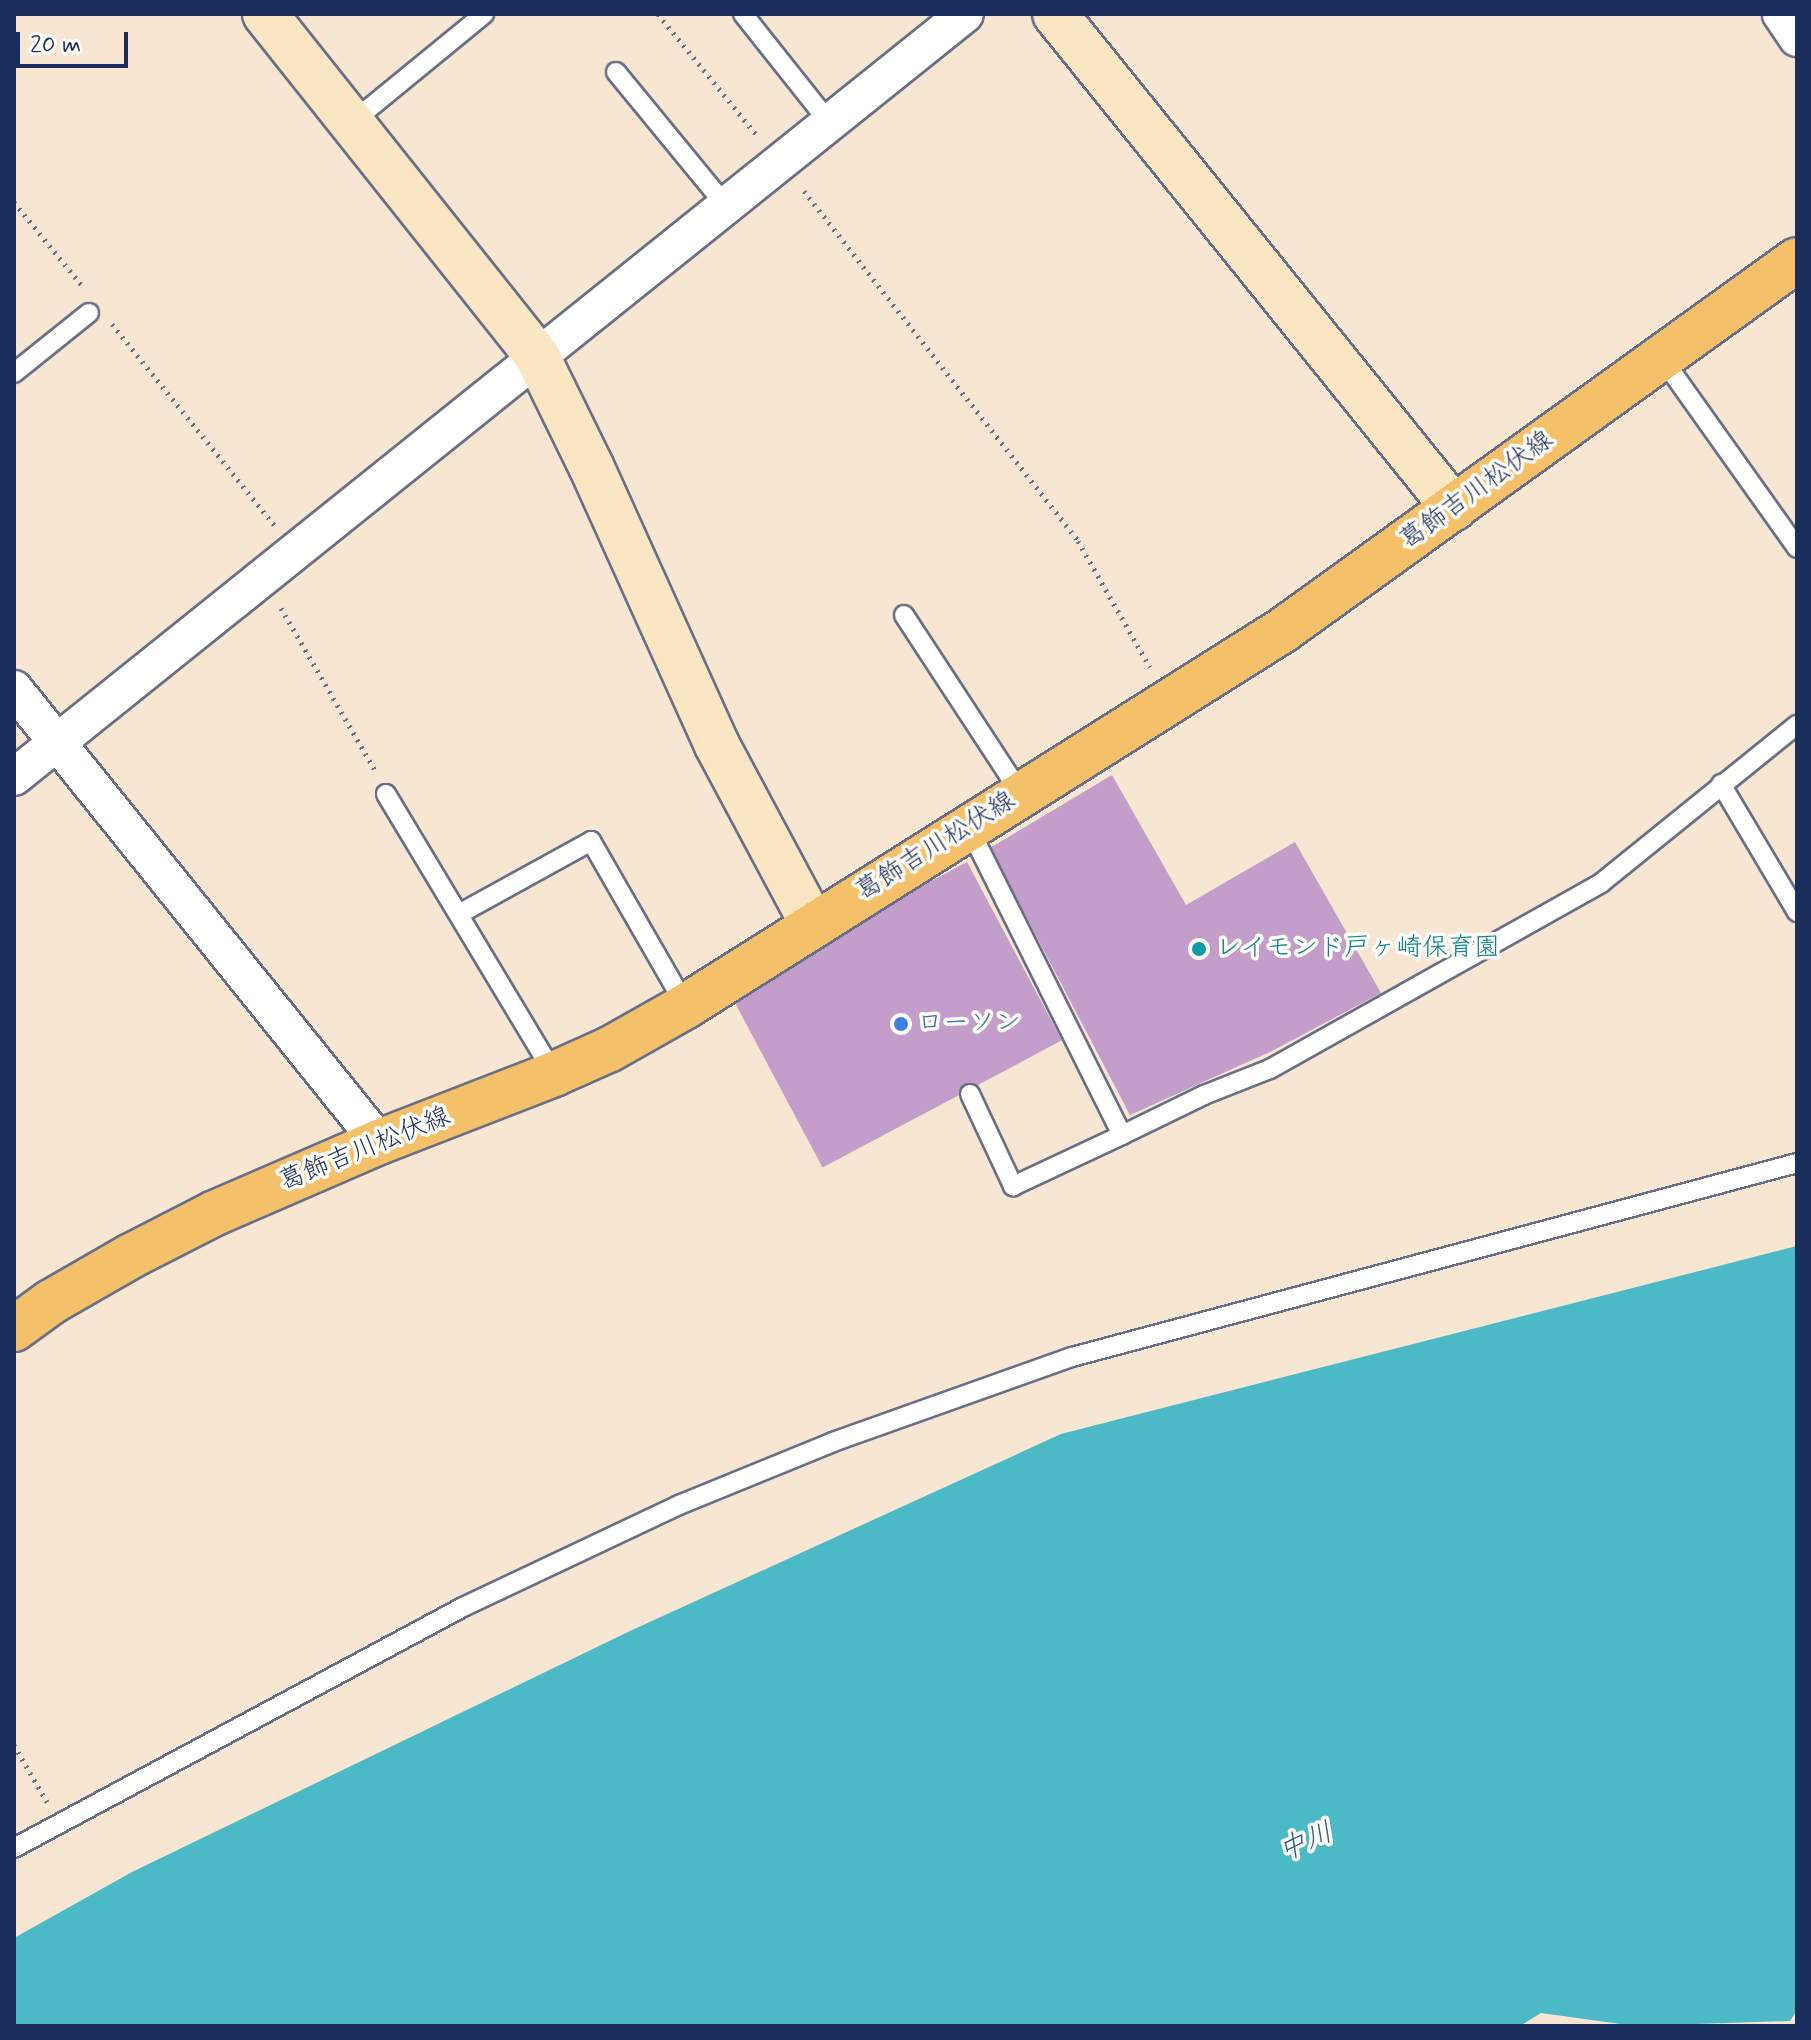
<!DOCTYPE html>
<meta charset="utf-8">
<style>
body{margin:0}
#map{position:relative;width:1811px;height:2040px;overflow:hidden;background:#f7e6d1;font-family:Mynerve,"Klee One",sans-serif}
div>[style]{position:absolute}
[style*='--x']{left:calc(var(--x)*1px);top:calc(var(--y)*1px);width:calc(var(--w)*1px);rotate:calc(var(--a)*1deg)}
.water>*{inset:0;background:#4cb9c6}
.building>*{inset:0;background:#c39eca;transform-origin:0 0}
.path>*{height:5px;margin-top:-2.5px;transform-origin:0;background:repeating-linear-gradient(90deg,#686f86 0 2px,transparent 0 8px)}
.roads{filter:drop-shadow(2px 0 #686f86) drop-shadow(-2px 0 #686f86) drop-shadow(0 2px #686f86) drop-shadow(0 -2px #686f86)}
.lane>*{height:18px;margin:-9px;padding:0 9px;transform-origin:9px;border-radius:9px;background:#fff}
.street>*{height:36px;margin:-18px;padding:0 18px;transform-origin:18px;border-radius:18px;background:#fff}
.secondary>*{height:44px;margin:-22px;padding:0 22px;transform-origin:22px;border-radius:22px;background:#fbe6c3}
.primary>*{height:44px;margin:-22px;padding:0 22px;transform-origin:22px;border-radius:22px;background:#f4c16a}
.dots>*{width:22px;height:22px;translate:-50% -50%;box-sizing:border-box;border:4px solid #fdfcf7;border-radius:50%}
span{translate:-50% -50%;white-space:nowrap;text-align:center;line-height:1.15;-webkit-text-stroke:7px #fdfcf7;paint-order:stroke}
.street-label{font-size:26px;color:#1b2f5e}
.culture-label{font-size:26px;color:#0d838f}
.left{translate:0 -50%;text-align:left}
.shop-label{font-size:26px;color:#366cbe}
.water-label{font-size:28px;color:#2c5f82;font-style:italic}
.frame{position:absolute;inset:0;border:16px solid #1b2f5e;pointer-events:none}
.scale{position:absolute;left:16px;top:32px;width:112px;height:36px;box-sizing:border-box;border:4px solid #1b2f5e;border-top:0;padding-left:10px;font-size:24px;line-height:28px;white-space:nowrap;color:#1b2f5e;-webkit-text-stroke:6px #fdfcf7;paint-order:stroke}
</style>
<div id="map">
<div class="water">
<div style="clip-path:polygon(1797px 1246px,1797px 2010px,1790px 2021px,1635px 2026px,1541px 2013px,1520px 2026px,14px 2026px,14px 1938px,132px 1872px,630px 1631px,1061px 1434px)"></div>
</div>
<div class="building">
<div style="clip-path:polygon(1112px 775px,1186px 905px,1295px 842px,1381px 993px,1272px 1051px,1130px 1115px,990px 848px)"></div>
<div style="left:967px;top:862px;width:202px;height:271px;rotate:62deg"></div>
</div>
<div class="path">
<div style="--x:658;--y:14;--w:155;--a:50.8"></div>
<div style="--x:804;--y:191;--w:444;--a:51.9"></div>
<div style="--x:1078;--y:541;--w:145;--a:60.3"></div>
<div style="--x:14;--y:202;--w:111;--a:50.9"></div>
<div style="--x:112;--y:324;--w:258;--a:51.1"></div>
<div style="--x:281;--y:608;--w:190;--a:59.9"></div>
<div style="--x:14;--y:1745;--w:66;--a:59.9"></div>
</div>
<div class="roads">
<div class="lane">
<div style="--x:743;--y:14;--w:138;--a:51.5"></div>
<div style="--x:616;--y:72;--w:173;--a:50.6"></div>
<div style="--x:351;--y:123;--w:172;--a:-39.3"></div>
<div style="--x:1662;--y:358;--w:233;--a:54.6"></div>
<div style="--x:14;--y:373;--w:96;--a:-38.7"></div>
<div style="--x:904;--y:615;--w:214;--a:56.8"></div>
<div style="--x:1721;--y:784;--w:149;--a:59.3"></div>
<div style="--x:386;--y:794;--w:327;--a:59"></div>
<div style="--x:969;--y:828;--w:343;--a:63.5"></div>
<div style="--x:1122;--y:1135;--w:91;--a:-26"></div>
<div style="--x:1204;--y:1095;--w:71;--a:-21.5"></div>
<div style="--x:1270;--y:1069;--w:380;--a:-29.3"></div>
<div style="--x:1601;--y:883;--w:252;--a:-38.9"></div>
<div style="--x:459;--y:914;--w:151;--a:-28.9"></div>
<div style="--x:591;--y:841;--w:190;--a:60.1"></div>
<div style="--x:970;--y:1094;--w:102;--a:64.9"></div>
<div style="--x:1013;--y:1186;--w:120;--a:-25.1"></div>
<div style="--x:14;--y:1848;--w:510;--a:-28.22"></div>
<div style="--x:463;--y:1607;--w:239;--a:-25.3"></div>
<div style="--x:679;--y:1505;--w:166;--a:-22.2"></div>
<div style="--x:833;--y:1442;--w:254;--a:-19.6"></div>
<div style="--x:1072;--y:1357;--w:751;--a:-14.98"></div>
</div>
<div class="street">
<div style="--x:1781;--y:14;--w:29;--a:56"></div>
<div style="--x:14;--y:689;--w:582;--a:51.14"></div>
<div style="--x:14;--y:777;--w:1219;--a:-38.74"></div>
</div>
<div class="secondary">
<div style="--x:265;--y:14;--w:437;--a:51.5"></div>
<div style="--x:537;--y:356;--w:123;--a:63.9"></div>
<div style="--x:591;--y:466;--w:306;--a:65.7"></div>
<div style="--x:717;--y:745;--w:204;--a:61.9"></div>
<div style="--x:1055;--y:14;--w:635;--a:51.07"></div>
</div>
<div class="primary">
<div style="--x:14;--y:1329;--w:46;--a:-36.1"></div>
<div style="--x:51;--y:1302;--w:92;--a:-29.9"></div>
<div style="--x:131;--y:1256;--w:94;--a:-27.1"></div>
<div style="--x:215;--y:1213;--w:179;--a:-23.4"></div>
<div style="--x:379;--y:1142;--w:188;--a:-21.2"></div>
<div style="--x:554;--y:1074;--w:61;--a:-24.1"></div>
<div style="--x:610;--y:1049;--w:87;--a:-29.5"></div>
<div style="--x:686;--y:1006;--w:706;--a:-32.2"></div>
<div style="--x:1283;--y:630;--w:633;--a:-35.75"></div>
</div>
</div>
<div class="dots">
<div style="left:1199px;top:949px;background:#0f9aa8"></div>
<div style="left:901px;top:1024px;background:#3f7fe0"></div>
</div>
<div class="street-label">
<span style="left:1477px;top:491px;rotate:-36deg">葛飾吉川松伏線</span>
<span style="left:936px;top:847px;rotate:-32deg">葛飾吉川松伏線</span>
<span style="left:365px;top:1150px;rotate:-22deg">葛飾吉川松伏線</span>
</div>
<div class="culture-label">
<span class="left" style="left:1215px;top:949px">レイモンド戸ヶ崎保育園</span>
</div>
<div class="shop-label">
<span class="left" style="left:917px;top:1024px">ローソン</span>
</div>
<div class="water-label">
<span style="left:1306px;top:1843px;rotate:-23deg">中川</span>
</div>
<div class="frame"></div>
<div class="scale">20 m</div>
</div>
